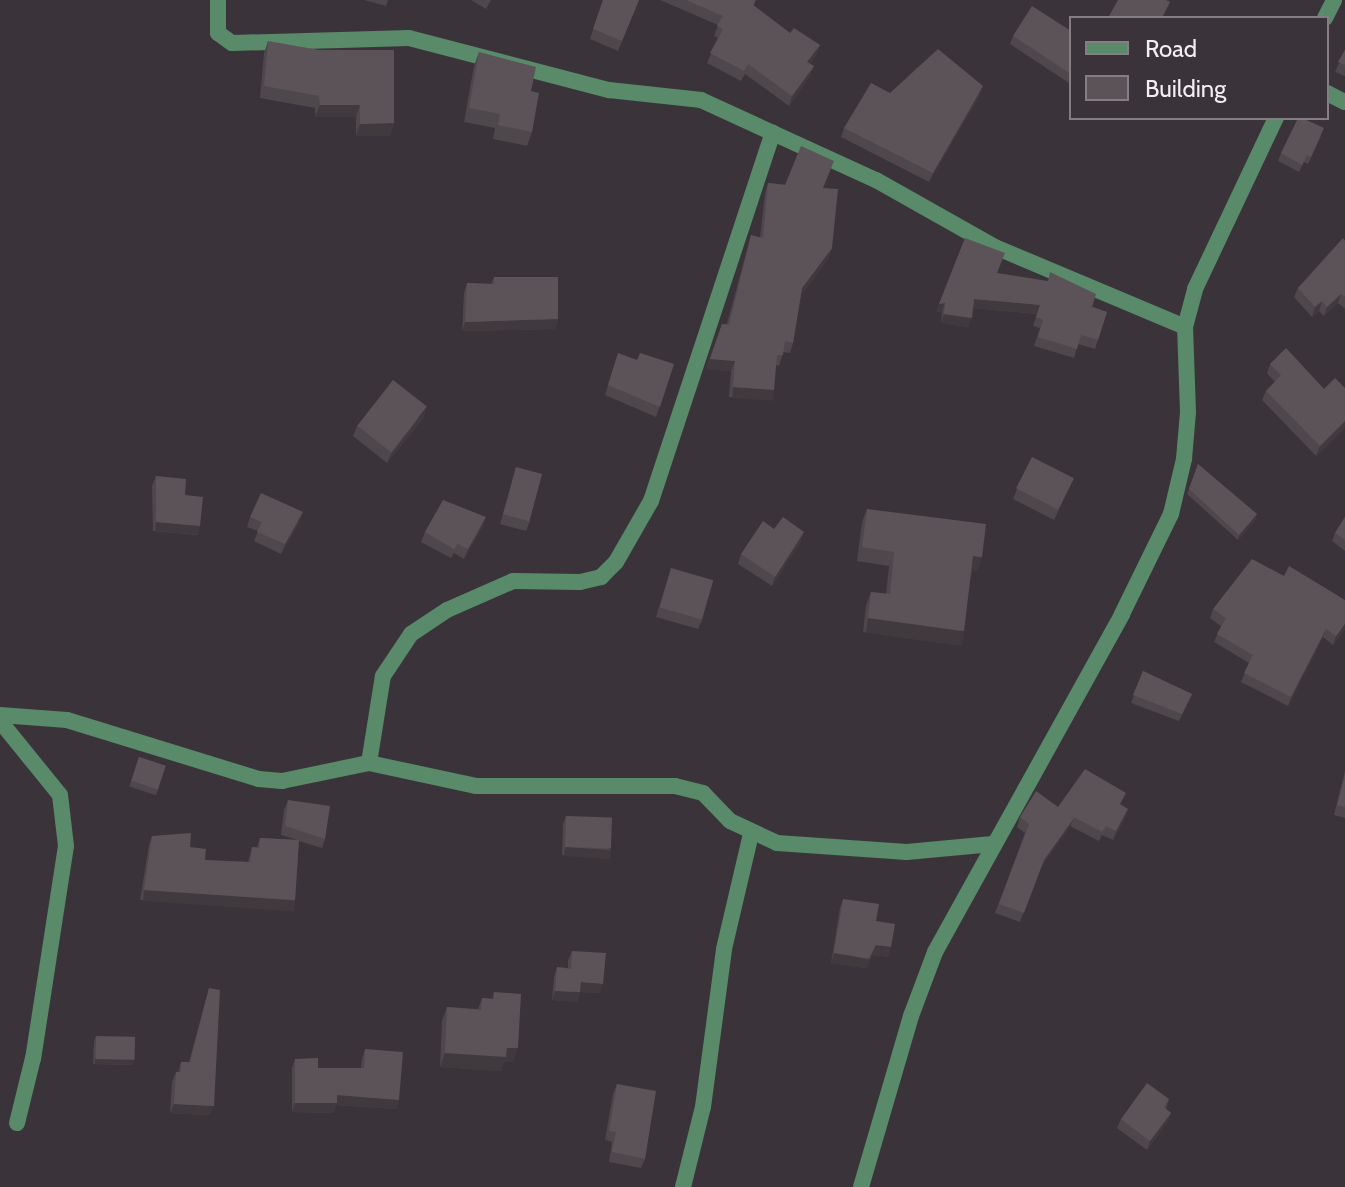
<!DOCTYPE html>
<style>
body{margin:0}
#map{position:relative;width:1345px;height:1187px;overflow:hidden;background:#3a343a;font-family:Cabin,sans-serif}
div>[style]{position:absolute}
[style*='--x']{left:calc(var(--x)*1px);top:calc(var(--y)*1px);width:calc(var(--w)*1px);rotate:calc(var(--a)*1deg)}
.minor>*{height:16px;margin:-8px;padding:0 8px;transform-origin:8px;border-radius:8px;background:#598a69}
.wall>*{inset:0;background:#4e474c;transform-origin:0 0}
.shaded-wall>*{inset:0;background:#403a3e;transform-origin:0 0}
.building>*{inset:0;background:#5b5358;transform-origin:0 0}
span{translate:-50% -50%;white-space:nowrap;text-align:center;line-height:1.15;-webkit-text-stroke:6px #3a343a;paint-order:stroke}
.legend{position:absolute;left:1069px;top:16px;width:260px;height:104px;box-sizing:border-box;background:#3a343a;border:2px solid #847e84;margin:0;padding:10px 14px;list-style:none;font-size:24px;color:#f2eef2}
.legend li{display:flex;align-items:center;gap:16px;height:40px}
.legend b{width:40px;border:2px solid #847e84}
</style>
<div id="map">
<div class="minor">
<div style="--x:218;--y:0;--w:33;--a:90"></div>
<div style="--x:218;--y:33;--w:17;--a:36"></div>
<div style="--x:232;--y:43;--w:177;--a:-1.6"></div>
<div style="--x:409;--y:38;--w:207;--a:14.6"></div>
<div style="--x:609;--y:90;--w:93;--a:6.2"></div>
<div style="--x:701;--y:100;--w:192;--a:24.6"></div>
<div style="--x:876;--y:180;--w:137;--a:29.4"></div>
<div style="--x:995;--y:247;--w:206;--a:22.8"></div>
<div style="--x:1325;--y:18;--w:20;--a:-63"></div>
<div style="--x:1327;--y:93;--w:20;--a:27"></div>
<div style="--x:0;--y:715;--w:67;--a:4.3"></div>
<div style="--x:67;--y:720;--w:201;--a:17.1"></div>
<div style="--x:259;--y:779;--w:23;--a:5"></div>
<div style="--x:282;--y:781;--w:89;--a:-11.7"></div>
<div style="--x:369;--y:763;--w:109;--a:12.1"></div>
<div style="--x:476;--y:786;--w:199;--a:0"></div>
<div style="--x:675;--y:786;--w:29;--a:14"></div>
<div style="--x:703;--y:793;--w:39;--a:46"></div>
<div style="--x:730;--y:821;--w:52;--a:25.1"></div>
<div style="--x:777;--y:843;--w:130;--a:4"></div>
<div style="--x:907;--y:852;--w:86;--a:-5.3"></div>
<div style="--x:0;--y:721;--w:95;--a:51"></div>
<div style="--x:60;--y:795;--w:51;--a:83.3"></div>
<div style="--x:66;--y:846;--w:215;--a:98.8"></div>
<div style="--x:33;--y:1058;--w:67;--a:103.8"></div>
<div style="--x:369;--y:763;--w:88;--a:-80.9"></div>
<div style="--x:383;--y:676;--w:50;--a:-56.3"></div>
<div style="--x:411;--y:634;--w:43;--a:-33.7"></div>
<div style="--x:447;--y:610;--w:72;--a:-23.7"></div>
<div style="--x:513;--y:581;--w:67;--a:0.9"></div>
<div style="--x:580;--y:582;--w:22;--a:-13"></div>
<div style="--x:601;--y:577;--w:21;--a:-45"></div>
<div style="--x:616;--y:562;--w:70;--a:-60.2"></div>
<div style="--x:651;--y:501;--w:388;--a:-71.7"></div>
<div style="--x:683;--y:1187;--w:82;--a:-76"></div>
<div style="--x:703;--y:1107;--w:159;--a:-82.4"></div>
<div style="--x:724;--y:949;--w:118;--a:-76.8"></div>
<div style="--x:861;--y:1187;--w:178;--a:-73.7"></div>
<div style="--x:911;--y:1016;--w:68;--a:-69.4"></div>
<div style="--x:935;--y:952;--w:386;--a:-61"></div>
<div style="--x:1122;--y:614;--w:111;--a:-63.9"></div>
<div style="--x:1171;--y:514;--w:57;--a:-76.7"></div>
<div style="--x:1184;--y:459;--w:47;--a:-85.1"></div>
<div style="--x:1188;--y:412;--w:85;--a:-92"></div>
<div style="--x:1185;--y:327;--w:39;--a:-75"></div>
<div style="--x:1195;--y:289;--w:189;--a:-64.7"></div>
</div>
<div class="wall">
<div style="clip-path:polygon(364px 0,388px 0,386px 6px)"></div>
<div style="clip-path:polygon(471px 0,491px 0,486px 9px)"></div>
<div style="clip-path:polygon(603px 0,639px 0,618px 51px,590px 39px)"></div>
<div style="clip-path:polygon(660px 0,756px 0,754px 6px,790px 33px,820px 45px,816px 55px,810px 64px,814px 66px,810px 76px,789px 106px,745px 74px,741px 81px,707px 63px,718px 38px,714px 36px,718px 25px)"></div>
<div style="clip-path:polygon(1071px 31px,1071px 80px,1069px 83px,1010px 44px,1013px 36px)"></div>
<div style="clip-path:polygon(268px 41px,394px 123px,390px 136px,356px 136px,356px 117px,315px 117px,315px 108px,260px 98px,264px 53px)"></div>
<div style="clip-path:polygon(1345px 50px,1345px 76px,1335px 72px)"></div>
<div style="clip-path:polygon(479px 52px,531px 91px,532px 132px,527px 146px,493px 139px,495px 128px,464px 122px,474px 66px)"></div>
<div style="clip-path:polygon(890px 93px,980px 95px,929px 182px,841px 137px,844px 128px)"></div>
<div style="clip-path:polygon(1321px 136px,1308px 164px,1304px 162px,1299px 172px,1278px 161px,1281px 153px)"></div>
<div style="clip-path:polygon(768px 183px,824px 188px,832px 248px,828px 259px,801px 295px,793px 343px,790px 353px,783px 352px,779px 366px,776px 365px,771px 400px,729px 397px,731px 371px,706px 369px,722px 324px,727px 324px,751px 235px,760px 238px,765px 193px)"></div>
<div style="clip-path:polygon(965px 238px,997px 273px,1107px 312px,1095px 349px,1078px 344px,1074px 358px,1034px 346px,1040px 328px,1033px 326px,1037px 314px,973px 308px,968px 327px,941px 323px,942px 312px,936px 312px)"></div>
<div style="clip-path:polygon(1345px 241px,1345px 309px,1338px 303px,1324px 316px,1319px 311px,1312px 317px,1294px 297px,1298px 288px)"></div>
<div style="clip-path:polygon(494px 277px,558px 319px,555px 329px,462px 331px,464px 293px,467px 283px,491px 284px)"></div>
<div style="clip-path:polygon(637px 360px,674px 364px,656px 417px,605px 395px,615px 363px)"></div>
<div style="clip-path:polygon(1270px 364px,1324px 389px,1345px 388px,1345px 427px,1316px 456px,1262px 400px,1266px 391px,1275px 382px,1267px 373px)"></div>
<div style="clip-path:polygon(424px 417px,387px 463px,353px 436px,357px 426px)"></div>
<div style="clip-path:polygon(1198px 464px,1256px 519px,1238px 540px,1187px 494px)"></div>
<div style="clip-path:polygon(516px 467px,530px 521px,526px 531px,500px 524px)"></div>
<div style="clip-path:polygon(156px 476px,185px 495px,197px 535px,153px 531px,152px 486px)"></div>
<div style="clip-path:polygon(1074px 478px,1054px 520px,1013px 499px,1017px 489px)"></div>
<div style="clip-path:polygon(867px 509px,982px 557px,977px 571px,972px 570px,959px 645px,863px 632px,866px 606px,871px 592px,886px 594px,889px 566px,857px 561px,862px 522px)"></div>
<div style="clip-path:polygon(250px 517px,300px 521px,281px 554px,254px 541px,258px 531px,247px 527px)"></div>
<div style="clip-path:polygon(1345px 517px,1345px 551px,1332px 541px,1335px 533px)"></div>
<div style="clip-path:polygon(483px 526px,464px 559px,454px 553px,451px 558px,421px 542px,425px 532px)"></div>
<div style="clip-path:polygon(774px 529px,801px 541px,772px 586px,738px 564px,741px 554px)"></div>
<div style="clip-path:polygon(671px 568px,702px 620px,698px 629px,656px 617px)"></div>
<div style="clip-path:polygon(1213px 609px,1345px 629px,1333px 645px,1323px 637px,1288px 706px,1241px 682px,1249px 663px,1214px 642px,1221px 626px,1210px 618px)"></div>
<div style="clip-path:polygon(1143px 671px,1192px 694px,1179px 721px,1131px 703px)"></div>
<div style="left:139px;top:757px;width:28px;height:31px;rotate:18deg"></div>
<div style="clip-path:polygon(1345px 771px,1345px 818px,1334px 815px)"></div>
<div style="clip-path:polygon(288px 800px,325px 839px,322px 848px,299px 841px,295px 900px,291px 910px,140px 900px,149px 845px,152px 836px,190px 847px,205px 860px,248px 862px,252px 847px,257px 847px,260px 838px,298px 840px,281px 835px,284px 810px)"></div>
<div style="clip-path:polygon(1121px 805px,1125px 818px,1113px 840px,1102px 835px,1099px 841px,1070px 826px,1040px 869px,1020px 922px,995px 913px,1025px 833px,1017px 827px,1020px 817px,1058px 807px)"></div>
<div style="clip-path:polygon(566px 816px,611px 850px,608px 858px,562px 855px,563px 824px)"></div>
<div style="clip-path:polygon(843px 899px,876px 921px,888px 957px,873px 955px,866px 968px,831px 963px,840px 908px)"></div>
<div style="clip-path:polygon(572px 951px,600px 993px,580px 992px,577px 1002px,552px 1000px,554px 977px,557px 967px,568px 968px,568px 960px)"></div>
<div style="clip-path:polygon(209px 988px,210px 1115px,170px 1113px,172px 1082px,176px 1072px,178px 1072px,181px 1062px,189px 1062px)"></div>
<div style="clip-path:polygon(494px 992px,513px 1062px,504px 1062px,501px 1071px,440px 1067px,442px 1021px,447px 1007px,478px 1009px,482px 998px,492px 999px)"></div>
<div style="clip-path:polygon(96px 1036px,132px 1065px,93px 1064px,94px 1041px)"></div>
<div style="clip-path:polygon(365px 1049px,396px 1109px,336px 1105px,333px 1113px,292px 1112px,292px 1068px,295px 1059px,318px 1068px,361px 1068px,362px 1059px)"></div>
<div style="clip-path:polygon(617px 1084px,645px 1159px,641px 1168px,609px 1162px,612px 1142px,605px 1140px,613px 1094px)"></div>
<div style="clip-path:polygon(1169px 1099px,1166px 1109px,1171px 1113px,1167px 1122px,1147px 1150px,1117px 1128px,1121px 1119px)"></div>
</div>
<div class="shaded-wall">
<div style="clip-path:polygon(820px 45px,816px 55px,804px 72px,807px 62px)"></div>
<div style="clip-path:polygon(814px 66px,810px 76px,789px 106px,792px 96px)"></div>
<div style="clip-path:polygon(983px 86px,980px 95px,929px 182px,933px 173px)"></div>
<div style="clip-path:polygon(320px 105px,360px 105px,356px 117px,315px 117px)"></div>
<div style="clip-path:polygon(394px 123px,390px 136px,356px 136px,360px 124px)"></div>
<div style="clip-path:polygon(832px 248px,828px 259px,799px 298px,802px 288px)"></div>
<div style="clip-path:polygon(1341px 294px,1338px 303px,1324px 316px,1327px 307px)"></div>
<div style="left:974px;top:299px;width:66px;height:9px;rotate:5deg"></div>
<div style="clip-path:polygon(1322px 301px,1319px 311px,1312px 317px,1315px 307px)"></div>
<div style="clip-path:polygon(945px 303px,942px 312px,936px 312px,939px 304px)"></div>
<div style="clip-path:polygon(944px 314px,972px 318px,968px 327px,941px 323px)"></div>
<div style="clip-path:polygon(558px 319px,555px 329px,462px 331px,465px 322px)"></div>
<div style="clip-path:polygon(710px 359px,735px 361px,731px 371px,706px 369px)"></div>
<div style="left:733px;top:387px;width:41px;height:11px;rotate:4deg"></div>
<div style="clip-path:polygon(427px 407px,424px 417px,387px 463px,391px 454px)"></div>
<div style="clip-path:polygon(1345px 421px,1345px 427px,1316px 456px,1320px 446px)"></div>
<div style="clip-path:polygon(303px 512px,300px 521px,281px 554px,285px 544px)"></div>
<div style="clip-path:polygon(1257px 514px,1256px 519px,1238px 540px,1239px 535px)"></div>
<div style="clip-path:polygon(486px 517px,483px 526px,464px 559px,468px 549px)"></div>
<div style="left:156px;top:522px;width:44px;height:9px;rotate:5deg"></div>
<div style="clip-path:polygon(804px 532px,801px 541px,772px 586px,775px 577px)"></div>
<div style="clip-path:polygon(973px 556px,982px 557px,977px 571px,968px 570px)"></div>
<div style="left:868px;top:618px;width:97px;height:15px;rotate:8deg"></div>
<div style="clip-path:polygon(1345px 624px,1345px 629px,1333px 645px,1336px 636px)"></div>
<div style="clip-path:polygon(1326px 629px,1323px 637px,1288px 706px,1291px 697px)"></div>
<div style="clip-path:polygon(1128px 809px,1125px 818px,1113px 840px,1116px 831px)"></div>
<div style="clip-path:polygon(1074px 818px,1070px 827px,1040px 869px,1020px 922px,1044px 860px)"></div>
<div style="left:565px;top:847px;width:46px;height:9px;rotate:4deg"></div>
<div style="left:144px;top:890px;width:151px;height:11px;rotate:4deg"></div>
<div style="clip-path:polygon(876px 945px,891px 947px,888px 957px,873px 955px,866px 968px,831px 963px,834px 953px)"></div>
<div style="clip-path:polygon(581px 982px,603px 984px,600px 993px,578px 992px)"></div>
<div style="clip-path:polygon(555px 991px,580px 992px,577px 1002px,552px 1000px)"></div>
<div style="clip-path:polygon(507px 1048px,518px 1048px,513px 1062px,504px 1062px,501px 1071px,440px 1067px,445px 1053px)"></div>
<div style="left:95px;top:1059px;width:39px;height:5px;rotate:1deg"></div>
<div style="clip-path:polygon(337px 1095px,399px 1100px,396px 1109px,336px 1105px,333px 1113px,292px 1112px,295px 1103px)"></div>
<div style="clip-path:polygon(174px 1104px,214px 1106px,210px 1115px,170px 1113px)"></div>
<div style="clip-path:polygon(1171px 1113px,1167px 1122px,1147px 1150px,1150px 1141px)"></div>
</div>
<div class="building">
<div style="clip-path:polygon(603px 0,639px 0,622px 41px,593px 29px)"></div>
<div style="clip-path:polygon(686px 0,755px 0,753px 5px,790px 33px,794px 28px,820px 45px,807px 62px,814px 66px,792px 96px,748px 64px,744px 71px,710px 53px,723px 29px,717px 26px,723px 16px)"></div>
<div style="clip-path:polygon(1118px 0,1166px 0,1170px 2px,1162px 18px,1108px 18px)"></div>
<div style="clip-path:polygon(1032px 6px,1071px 31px,1071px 74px,1013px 36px)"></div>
<div style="clip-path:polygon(268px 41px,319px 50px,394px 50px,394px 123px,360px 124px,360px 105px,320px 105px,319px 96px,264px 86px)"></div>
<div style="clip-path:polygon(938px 49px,983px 86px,933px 173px,844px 128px,871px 83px,890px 93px)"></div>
<div style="clip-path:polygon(1345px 50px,1345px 65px,1338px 62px)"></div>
<div style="clip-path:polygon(479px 52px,536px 67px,531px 91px,539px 93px,532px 132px,498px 125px,500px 114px,469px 108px)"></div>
<div style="clip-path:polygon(1298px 118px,1302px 118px,1324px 128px,1311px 157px,1307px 155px,1302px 165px,1281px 153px)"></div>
<div style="clip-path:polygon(801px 146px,834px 161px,823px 188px,838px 189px,832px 248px,802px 288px,793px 343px,785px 341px,783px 355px,777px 355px,774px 390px,733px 387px,735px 361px,710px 359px,722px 324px,729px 325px,751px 235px,763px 238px,768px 183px,785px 185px)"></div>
<div style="clip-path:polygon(965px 238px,1005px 253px,997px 273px,1048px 281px,1050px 272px,1096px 294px,1092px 307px,1107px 312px,1098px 340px,1081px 335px,1077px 349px,1038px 337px,1043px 320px,1036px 317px,1040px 305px,974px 299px,972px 318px,944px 314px,945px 303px,939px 304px)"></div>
<div style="clip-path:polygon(1343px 238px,1345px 241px,1345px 297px,1341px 294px,1327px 307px,1322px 301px,1315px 307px,1298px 288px)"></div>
<div style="clip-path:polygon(494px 277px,558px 277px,558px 319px,465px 322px,467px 283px,494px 284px)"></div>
<div style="clip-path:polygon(1286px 348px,1324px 389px,1335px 378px,1345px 388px,1345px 421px,1320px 446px,1266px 391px,1281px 375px,1270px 364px)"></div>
<div style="clip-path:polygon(618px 353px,637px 360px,640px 353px,674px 364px,660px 407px,608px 385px)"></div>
<div style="left:393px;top:380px;width:43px;height:58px;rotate:38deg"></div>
<div style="left:1032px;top:457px;width:47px;height:35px;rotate:27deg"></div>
<div style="clip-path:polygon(1198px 464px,1257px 514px,1239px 535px,1189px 489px)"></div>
<div style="left:516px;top:467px;width:27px;height:49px;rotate:15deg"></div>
<div style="clip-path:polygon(156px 476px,186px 479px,185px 495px,203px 497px,200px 526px,156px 522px)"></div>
<div style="clip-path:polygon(261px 493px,303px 512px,285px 544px,257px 532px,262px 522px,250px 517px)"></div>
<div style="clip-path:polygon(443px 500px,486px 517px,468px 549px,458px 544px,454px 549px,425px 532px)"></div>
<div style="clip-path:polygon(867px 509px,986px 524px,982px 557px,973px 556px,964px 631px,868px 618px,871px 592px,890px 594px,894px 552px,862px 547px)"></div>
<div style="clip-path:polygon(783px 517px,804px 532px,775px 577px,741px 554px,763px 521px,774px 529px)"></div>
<div style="clip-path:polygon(1345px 517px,1345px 540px,1335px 533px)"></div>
<div style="clip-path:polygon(1252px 559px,1284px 576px,1289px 566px,1345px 600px,1345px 624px,1336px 636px,1326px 629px,1291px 697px,1244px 673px,1253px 655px,1217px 634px,1226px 618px,1213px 609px)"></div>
<div style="left:671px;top:568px;width:44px;height:41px;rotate:16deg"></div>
<div style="clip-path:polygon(1143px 671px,1192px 694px,1182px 714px,1133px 695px)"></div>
<div style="left:139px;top:757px;width:28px;height:25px;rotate:18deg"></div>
<div style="clip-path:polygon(1085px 769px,1126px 793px,1120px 804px,1128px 809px,1116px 831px,1106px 826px,1102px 832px,1068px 814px,1074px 818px,1044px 860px,1024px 913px,999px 904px,1029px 824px,1020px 817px,1036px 791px,1058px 807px)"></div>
<div style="clip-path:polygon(1345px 775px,1345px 807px,1337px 805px)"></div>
<div style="clip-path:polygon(288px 800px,330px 806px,325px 839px,285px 826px)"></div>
<div style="left:566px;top:816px;width:46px;height:31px;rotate:2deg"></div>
<div style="clip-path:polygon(191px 833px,190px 847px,206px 849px,205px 860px,250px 862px,252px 847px,259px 848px,260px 838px,299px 840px,295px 900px,144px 890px,152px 836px)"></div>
<div style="clip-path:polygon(843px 899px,879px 904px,876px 921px,895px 924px,891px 947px,876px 945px,869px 959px,834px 953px)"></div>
<div style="clip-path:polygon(572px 951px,606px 953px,603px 984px,581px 982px,580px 992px,555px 991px,557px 967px,571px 969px)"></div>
<div style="clip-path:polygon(209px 988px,220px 990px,214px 1106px,174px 1104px,176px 1072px,181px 1072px,181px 1062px,190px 1062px)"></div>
<div style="clip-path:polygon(494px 992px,521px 994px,518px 1048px,507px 1048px,506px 1057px,445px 1053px,447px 1007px,481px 1010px,482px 998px,494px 999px)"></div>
<div style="left:96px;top:1036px;width:39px;height:23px;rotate:1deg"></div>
<div style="clip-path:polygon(365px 1049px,403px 1052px,399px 1100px,337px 1095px,337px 1103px,295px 1103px,295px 1059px,318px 1058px,318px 1068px,364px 1068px)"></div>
<div style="clip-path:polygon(1147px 1083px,1169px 1099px,1164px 1107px,1171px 1113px,1150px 1141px,1121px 1119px)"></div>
<div style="clip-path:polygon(617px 1084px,656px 1091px,645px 1159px,612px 1152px,616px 1132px,609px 1131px)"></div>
</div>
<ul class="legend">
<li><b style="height:10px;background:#598a69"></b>Road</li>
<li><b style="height:22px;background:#5b5358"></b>Building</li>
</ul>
</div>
